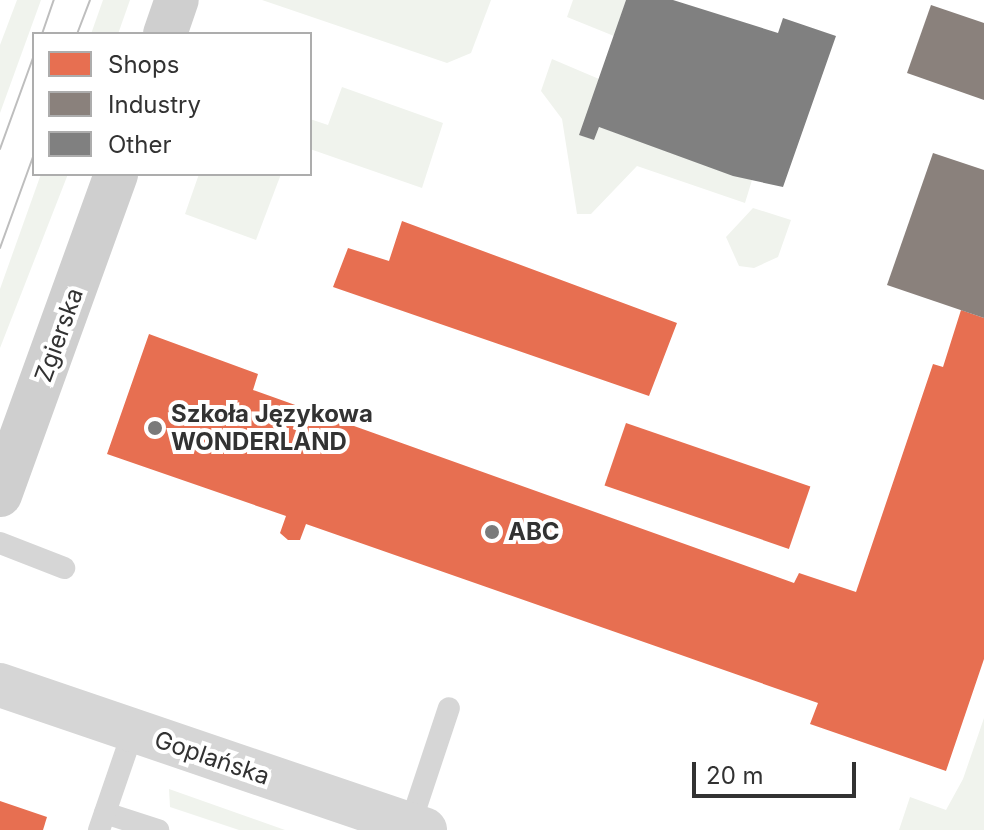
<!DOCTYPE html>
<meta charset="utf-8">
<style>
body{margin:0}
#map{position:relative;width:984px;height:830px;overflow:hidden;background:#fff;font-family:Inter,sans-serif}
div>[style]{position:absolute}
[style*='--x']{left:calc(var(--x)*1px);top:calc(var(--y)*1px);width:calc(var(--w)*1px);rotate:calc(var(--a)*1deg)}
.green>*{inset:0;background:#f0f3ed}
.shops>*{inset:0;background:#e76f51;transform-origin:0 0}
.industry>*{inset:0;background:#8a817c}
.building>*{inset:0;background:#808080}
.service>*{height:22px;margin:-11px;padding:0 11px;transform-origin:11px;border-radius:11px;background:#d6d6d6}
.minor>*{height:44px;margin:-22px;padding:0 22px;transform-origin:22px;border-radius:22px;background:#d6d6d6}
.secondary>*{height:44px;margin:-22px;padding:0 22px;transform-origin:22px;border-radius:22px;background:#cfcfcf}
.tram>*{height:2px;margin:-1px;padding:0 1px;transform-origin:1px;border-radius:1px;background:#bebebe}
.dots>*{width:22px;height:22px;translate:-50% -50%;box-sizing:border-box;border:4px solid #fff;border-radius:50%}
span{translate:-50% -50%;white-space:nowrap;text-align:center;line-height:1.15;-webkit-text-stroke:8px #fff;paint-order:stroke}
.street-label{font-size:24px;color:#323232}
.poi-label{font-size:24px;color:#323232;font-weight:700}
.left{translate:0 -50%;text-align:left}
.legend{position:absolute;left:32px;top:32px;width:280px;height:144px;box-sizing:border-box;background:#fff;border:2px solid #adadad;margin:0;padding:10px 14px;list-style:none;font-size:24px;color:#323232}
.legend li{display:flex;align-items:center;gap:16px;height:40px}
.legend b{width:40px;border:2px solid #adadad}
.scale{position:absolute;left:692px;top:762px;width:164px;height:36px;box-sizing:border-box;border:4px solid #323232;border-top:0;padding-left:10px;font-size:24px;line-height:28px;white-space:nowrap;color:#323232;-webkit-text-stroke:6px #fff;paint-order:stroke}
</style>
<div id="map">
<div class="green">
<div style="clip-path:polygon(17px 0,41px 0,0 113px,0 45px)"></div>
<div style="clip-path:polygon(103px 0,130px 0,118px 34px,91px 34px)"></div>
<div style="clip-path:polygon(262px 0,491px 0,471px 53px,447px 63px)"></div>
<div style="clip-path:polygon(573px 0,626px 0,614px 36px,567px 17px)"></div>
<div style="clip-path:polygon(552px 59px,599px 79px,580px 135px,594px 140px,599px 127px,752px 180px,745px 203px,637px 166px,591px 214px,577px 214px,562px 119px,541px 91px)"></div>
<div style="clip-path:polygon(342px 87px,443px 123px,422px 188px,310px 149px,310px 119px,328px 125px)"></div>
<div style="clip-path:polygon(41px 174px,68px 174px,0 348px,0 289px)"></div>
<div style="clip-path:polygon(199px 174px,281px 174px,256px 240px,185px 214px)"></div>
<div style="clip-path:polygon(753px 208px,791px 220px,778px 257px,754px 268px,739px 266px,726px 237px)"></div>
<div style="clip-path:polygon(984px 718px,984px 830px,899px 830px,910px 797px,946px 810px,963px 779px)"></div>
<div style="clip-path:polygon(169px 789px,285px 830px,239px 830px,170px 807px)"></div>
</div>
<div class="shops">
<div style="clip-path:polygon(402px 221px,677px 323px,649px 396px,333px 287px,348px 248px,389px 261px)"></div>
<div style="clip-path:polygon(961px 310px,984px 318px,984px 659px,946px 771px,810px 724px,818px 703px,306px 524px,300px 540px,288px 540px,280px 533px,286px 516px,107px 454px,149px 334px,258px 374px,253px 390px,794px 583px,799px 573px,856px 592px,933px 364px,943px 367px)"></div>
<div style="left:626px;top:423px;width:195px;height:66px;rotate:19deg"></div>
<div style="clip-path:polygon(0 801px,47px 817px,43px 830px,0 830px)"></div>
</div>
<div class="industry">
<div style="clip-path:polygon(931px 5px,984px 23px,984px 100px,907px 73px)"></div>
<div style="clip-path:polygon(933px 153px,984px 170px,984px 318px,887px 285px)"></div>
</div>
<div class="building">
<div style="clip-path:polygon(626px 0,673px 0,778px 33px,783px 18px,836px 36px,783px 187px,733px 176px,599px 127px,594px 140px,579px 135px)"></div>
</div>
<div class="service">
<div style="--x:0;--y:543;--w:69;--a:21.3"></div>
<div style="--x:105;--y:813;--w:56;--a:17.8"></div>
<div style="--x:410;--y:825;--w:123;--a:-71.6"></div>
<div style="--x:99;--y:830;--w:105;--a:-71"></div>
</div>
<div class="minor">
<div style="--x:0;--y:685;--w:449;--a:18.8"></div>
</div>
<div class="secondary">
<div style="--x:165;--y:34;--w:36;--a:-71"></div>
<div style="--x:0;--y:495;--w:341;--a:-70.1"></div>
</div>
<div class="tram">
<div style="--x:42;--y:34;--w:36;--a:-71"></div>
<div style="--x:77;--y:34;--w:36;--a:-69"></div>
<div style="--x:0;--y:149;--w:100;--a:-70.1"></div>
<div style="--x:0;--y:248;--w:100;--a:-70.1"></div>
</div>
<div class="dots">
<div style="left:155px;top:428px;background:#7a7a7a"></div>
<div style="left:492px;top:532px;background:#7a7a7a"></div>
</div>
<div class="street-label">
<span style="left:59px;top:335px;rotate:-70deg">Zgierska</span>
<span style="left:212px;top:758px;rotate:19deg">Goplańska</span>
</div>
<div class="poi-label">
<span class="left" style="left:171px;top:428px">Szkoła Językowa<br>WONDERLAND</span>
<span class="left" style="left:508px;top:532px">ABC</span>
</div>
<ul class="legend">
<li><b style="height:22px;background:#e76f51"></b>Shops</li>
<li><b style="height:22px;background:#8a817c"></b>Industry</li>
<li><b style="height:22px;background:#808080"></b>Other</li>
</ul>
<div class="scale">20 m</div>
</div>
